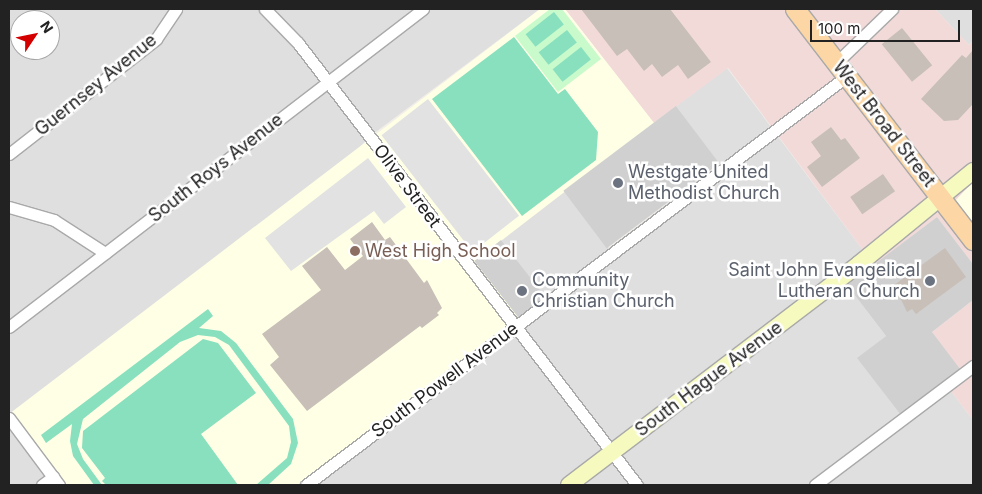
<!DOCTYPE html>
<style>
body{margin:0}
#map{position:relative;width:982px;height:494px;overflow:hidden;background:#f2efe9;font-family:Inter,sans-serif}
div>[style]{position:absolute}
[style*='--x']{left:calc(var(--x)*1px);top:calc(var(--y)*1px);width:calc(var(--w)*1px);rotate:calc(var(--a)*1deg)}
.residential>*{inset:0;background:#e0dfdf}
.commercial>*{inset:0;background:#f2dad9}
.education>*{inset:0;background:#ffffe5}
.religious>*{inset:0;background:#d0d0d0;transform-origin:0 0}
.park>*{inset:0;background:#c8facc}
.pitch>*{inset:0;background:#88e0be;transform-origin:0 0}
.parking>*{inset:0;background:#e2e2e2;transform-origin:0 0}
.building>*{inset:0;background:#c7bfb8;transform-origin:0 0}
.roads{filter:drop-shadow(1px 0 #a9a9a9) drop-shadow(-1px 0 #a9a9a9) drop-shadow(0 1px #a9a9a9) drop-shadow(0 -1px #a9a9a9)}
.street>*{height:11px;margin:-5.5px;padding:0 5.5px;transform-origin:5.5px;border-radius:5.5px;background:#fff}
.secondary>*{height:16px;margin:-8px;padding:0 8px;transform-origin:8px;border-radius:8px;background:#f7fabf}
.primary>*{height:19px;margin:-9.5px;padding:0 9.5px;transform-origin:9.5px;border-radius:9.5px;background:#fcd6a4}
.dots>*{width:14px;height:14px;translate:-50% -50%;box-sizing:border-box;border:2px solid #fff;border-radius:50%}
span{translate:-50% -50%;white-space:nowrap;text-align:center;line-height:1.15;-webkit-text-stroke:5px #fff;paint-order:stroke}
.street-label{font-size:18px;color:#222}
.worship-label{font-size:18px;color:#5b616d}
.left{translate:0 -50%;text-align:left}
.right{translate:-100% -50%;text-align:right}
.education-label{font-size:18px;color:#785e54}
.frame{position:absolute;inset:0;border:10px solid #222;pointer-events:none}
.north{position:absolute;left:10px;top:10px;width:50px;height:50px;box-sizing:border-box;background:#fff;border:1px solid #a7a7a7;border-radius:50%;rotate:56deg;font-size:14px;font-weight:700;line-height:20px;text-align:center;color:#222}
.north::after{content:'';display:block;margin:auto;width:18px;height:22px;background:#d40000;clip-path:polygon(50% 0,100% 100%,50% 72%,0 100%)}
.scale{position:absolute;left:810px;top:20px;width:150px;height:22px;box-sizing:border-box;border:2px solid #222;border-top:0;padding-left:6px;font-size:15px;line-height:18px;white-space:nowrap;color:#222;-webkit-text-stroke:4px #fff;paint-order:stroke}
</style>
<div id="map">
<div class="residential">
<div style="clip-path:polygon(evenodd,9px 9px,540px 9px,369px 137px,63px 485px,9px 485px,9px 9px,20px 20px,50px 20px,50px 50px,20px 50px,20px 20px)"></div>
<div style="clip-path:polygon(935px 9px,973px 9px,973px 41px,969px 45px)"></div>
<div style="clip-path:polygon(727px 68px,874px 265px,847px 285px,886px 336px,858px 358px,900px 414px,944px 382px,973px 420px,973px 485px,298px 485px,545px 297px,501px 240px,564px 191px,609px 248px,719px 164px,676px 106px)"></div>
</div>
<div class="commercial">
<div style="clip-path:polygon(565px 9px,935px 9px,969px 45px,973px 41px,973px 182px,955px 201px,973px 224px,973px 264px,937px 217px,874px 265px,728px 68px,654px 123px)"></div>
<div style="clip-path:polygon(973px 300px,973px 420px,944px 382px,932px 332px)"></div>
</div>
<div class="education">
<div style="clip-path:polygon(540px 9px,565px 9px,654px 123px,475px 261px,519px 318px,298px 485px,63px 485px,9px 414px)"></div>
<div style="clip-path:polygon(973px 182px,973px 224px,955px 201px)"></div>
</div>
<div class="religious">
<div style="left:676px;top:106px;width:72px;height:141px;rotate:53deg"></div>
<div style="clip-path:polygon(937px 217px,973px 264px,973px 300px,932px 332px,960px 369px,900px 414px,857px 358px,886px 336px,847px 285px)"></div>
<div style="left:501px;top:240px;width:72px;height:34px;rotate:52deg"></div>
</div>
<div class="park">
<div style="clip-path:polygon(550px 9px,562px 9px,601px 59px,558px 92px,515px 36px)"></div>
</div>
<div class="pitch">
<div style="left:554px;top:12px;width:16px;height:36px;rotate:52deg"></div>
<div style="left:567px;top:30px;width:16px;height:36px;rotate:52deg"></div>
<div style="clip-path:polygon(514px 37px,558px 94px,565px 89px,598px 132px,596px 160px,522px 216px,432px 99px)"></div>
<div style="left:581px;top:47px;width:16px;height:36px;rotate:52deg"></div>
<div style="clip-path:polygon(208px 309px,213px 316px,199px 328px,221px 331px,236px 343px,293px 419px,298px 443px,291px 464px,268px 485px,256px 485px,287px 458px,291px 442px,289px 426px,229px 345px,215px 337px,198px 335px,180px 342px,83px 419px,77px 444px,83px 459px,102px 485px,94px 485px,73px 456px,70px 441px,72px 424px,46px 443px,41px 435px)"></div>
<div style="clip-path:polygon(203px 339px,218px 343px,256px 393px,201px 434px,238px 485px,106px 485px,102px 481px,105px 478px,82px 448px,83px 431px)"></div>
</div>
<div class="parking">
<div style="left:428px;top:99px;width:148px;height:59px;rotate:52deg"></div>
<div style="clip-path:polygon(368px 158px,406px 207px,384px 224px,374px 211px,291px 271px,265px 238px)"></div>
</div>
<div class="building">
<div style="clip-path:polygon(581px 9px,670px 9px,711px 62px,688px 79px,678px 65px,662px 77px,652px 64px,644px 71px,627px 49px,617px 56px)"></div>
<div style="left:902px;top:28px;width:48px;height:26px;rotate:51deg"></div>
<div style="clip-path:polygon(973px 50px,973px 104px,958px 120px,944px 121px,921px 99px,962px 55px,966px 58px)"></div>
<div style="clip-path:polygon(831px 127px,841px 140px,845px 138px,860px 158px,822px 187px,807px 167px,821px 156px,811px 142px)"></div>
<div style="left:883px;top:174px;width:21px;height:40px;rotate:55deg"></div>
<div style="clip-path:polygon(372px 222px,385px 240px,390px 237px,424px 283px,427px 280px,442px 308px,437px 313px,439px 315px,422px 328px,420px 326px,307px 411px,270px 365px,279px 357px,262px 334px,321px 290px,302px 266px,327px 247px,345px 270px,363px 256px,350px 239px)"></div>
<div style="clip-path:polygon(945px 248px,966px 277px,916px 314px,912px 309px,907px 312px,894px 285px)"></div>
</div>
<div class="roads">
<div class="street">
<div style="--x:265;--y:9;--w:47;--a:45.9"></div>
<div style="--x:298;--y:43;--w:557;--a:52.51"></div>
<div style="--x:836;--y:63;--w:78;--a:-44"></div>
<div style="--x:9;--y:154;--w:187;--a:-38"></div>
<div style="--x:156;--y:39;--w:36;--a:-56"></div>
<div style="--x:9;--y:207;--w:47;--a:16.1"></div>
<div style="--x:54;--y:220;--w:61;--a:32.9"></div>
<div style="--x:9;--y:327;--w:522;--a:-37.53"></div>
<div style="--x:9;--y:418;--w:84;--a:53.3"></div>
<div style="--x:42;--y:485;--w:14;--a:-36"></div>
<div style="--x:306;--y:485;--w:678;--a:-37.09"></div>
<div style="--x:815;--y:485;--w:198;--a:-37"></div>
</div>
<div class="secondary">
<div style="--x:569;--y:485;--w:365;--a:-37.3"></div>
<div style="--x:859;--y:264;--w:147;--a:-39.2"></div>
</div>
<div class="primary">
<div style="--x:795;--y:9;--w:292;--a:52.4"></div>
</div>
</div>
<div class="dots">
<div style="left:618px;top:183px;background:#6b7280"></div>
<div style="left:355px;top:251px;background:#8d6e63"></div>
<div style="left:930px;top:281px;background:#6b7280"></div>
<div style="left:522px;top:291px;background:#6b7280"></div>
</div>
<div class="street-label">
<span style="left:96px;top:85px;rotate:-39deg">Guernsey Avenue</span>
<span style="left:884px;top:124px;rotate:52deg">West Broad Street</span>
<span style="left:216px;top:168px;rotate:-38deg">South Roys Avenue</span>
<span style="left:407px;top:186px;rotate:53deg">Olive Street</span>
<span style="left:709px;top:379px;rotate:-37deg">South Hague Avenue</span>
<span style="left:445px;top:380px;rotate:-37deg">South Powell Avenue</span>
</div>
<div class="worship-label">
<span class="left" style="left:628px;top:183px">Westgate United<br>Methodist Church</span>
<span class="right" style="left:920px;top:281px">Saint John Evangelical<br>Lutheran Church</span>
<span class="left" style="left:532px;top:291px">Community<br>Christian Church</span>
</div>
<div class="education-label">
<span class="left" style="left:365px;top:251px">West High School</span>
</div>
<div class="frame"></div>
<div class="north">N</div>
<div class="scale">100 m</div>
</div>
